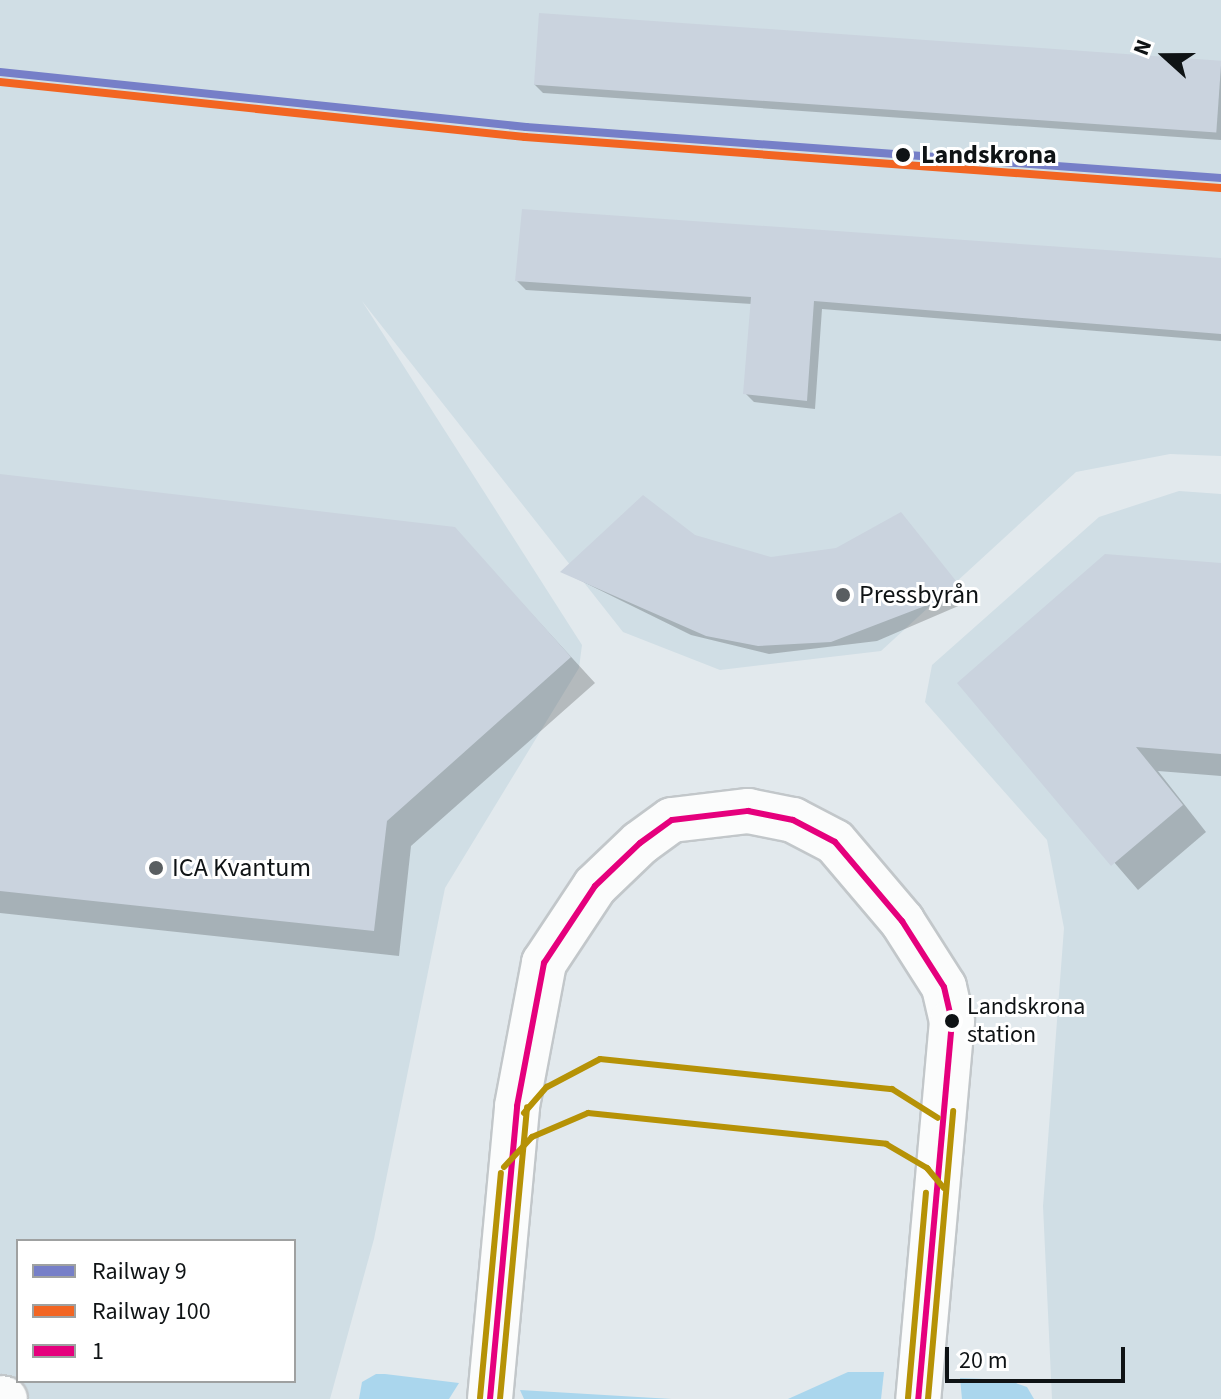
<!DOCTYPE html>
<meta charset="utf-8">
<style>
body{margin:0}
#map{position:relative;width:1221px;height:1399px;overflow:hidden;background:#e2e9ed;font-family:"Source Sans 3",sans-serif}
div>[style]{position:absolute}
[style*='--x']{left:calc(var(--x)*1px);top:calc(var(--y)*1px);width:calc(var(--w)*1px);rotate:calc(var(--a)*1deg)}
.built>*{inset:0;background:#d0dee5}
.green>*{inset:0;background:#aad6ed}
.shadow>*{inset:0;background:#0003}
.building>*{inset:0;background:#cad3de;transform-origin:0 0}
.roads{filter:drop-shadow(2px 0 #c2c7ca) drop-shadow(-2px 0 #c2c7ca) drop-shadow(0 2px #c2c7ca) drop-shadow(0 -2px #c2c7ca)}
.minor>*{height:44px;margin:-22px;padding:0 22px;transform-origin:22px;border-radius:22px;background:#fbfcfc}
.bus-1>*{height:6px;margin:-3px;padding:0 3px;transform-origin:3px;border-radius:3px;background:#e5007d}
.bus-2>*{height:6px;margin:-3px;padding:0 3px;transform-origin:3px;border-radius:3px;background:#b69206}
.bus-3>*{height:6px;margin:-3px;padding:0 3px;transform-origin:3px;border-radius:3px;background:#b69206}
.rail-1>*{height:8px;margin:-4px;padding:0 4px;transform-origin:4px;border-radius:4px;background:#767fc8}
.rail-2>*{height:8px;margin:-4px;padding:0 4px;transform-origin:4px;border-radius:4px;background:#f26522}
.dots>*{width:22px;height:22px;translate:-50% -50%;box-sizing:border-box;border:4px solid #fff;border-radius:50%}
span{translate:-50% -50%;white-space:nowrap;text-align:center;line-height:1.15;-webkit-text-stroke:6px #fff;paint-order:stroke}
.bus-label{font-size:24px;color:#0f1315}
.left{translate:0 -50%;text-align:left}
.stop-label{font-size:26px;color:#0f1315;font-weight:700}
.poi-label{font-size:26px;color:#0f1315}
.legend{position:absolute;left:16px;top:1239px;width:280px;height:144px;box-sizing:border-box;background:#fff;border:2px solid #9fa1a1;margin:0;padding:10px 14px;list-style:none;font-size:24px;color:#0f1315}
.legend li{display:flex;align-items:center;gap:16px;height:40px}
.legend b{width:40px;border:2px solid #9fa1a1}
.north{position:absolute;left:1125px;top:16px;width:80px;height:80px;-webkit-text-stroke:6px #fff;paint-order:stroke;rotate:291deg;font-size:22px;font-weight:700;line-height:32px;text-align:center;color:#0f1315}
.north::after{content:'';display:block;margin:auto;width:28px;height:36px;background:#0f1315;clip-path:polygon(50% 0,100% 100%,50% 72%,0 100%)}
.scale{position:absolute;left:945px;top:1347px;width:180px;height:36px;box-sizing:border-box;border:4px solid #0f1315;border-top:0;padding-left:10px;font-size:24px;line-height:28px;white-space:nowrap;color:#0f1315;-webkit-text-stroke:6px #fff;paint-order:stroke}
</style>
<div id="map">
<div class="built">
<div style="clip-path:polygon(evenodd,0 0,1221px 0,1221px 456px,1170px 454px,1076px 472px,881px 651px,720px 670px,623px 632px,362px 301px,582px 645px,579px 668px,445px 888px,374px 1239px,330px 1399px,0 1399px,0 0,18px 1241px,294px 1241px,294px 1381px,18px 1381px,18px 1241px)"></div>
<div style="clip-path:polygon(1179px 491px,1221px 494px,1221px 1399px,1052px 1399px,1043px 1206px,1064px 928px,1047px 840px,925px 702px,932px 665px,1099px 517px)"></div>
</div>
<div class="green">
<div style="clip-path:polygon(848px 1372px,884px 1372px,881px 1399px,788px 1399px)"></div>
<div style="clip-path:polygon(376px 1374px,385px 1374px,459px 1383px,449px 1399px,359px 1399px,362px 1382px)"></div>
<div style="clip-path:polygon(960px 1378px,1007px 1380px,1027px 1387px,1034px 1399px,962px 1399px)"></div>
<div style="clip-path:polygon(520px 1390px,672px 1399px,524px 1399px)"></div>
</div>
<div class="shadow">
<div style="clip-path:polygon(1221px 64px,1221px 140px,543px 93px,534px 84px)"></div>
<div style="clip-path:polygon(1221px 260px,1221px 341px,822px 309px,815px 409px,754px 402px,745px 393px,752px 304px,526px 290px,517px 281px)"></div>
<div style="clip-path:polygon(0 476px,454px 529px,595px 683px,411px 846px,399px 956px,0 913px)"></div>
<div style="clip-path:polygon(909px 523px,970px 601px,877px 641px,769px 654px,691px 635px,563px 572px,694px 537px,771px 559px,837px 550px)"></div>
<div style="clip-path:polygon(1221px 566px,1221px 776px,1158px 771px,1206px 832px,1138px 890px,960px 683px)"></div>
</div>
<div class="building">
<div style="left:539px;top:13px;width:684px;height:72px;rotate:4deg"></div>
<div style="clip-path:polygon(522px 209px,1221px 258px,1221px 334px,814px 301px,807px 401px,743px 394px,751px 297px,515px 281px)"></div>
<div style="clip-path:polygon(0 474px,455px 527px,571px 657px,387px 821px,374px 931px,0 891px)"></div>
<div style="clip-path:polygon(643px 495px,695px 535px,771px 557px,836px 548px,901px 512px,964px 591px,831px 642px,758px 646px,706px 636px,560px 572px)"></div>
<div style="clip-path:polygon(1105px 554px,1221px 563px,1221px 754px,1136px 747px,1183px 805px,1111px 866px,957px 683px)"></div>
</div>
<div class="roads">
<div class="minor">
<div style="--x:0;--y:1398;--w:5;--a:11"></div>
<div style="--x:490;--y:1399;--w:294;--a:-84.7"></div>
<div style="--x:517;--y:1106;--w:146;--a:-79.3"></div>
<div style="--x:544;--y:963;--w:92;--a:-56.5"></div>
<div style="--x:595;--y:886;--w:62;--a:-43.7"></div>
<div style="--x:640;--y:843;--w:39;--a:-36"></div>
<div style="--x:672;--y:820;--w:77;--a:-6.8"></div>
<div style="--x:748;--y:811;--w:46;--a:11.3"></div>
<div style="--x:793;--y:820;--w:47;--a:27.6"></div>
<div style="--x:835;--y:842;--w:104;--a:49.7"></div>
<div style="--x:902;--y:921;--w:78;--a:57.5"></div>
<div style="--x:944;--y:987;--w:35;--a:77"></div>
<div style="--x:952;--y:1021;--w:380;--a:95.1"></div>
</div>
</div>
<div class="bus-1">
<div style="--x:490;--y:1399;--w:294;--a:-84.7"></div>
<div style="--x:517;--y:1106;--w:146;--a:-79.3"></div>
<div style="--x:544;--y:963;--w:92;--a:-56.5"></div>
<div style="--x:595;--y:886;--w:62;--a:-43.7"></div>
<div style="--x:640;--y:843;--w:39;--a:-36"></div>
<div style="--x:672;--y:820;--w:77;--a:-6.8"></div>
<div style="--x:748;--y:811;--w:46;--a:11.3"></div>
<div style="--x:793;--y:820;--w:47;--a:27.6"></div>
<div style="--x:835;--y:842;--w:104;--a:49.7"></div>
<div style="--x:902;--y:921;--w:78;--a:57.5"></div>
<div style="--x:944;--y:987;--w:35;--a:77"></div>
<div style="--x:952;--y:1021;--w:380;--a:95.1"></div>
</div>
<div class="bus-2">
<div style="--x:524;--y:1113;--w:35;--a:-49"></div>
<div style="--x:547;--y:1087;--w:60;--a:-27.8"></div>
<div style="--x:600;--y:1059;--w:294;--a:5.9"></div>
<div style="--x:892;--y:1089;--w:54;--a:32.2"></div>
<div style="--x:500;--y:1399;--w:293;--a:-84.7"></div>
<div style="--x:928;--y:1399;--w:289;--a:-85"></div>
</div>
<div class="bus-3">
<div style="--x:504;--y:1167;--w:41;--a:-47"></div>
<div style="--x:532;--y:1137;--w:61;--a:-23.2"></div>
<div style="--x:588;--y:1113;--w:300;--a:5.9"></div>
<div style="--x:886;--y:1144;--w:48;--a:30.3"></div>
<div style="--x:927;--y:1168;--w:26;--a:50"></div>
<div style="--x:480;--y:1398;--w:226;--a:-84.7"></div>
<div style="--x:908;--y:1398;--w:206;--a:-85"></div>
</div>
<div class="rail-1">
<div style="--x:0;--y:72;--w:529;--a:5.97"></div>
<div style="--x:526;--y:127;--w:697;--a:4.2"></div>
</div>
<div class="rail-2">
<div style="--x:0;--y:82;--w:528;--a:5.98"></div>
<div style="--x:525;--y:137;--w:697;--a:4.2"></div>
</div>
<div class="dots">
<div style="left:903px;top:155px;background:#0f1315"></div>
<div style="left:843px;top:595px;background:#595e61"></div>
<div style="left:156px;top:868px;background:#595e61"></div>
<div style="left:952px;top:1021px;background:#0f1315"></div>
</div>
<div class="bus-label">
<span class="left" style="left:967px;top:1021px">Landskrona<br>station</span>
</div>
<div class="stop-label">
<span class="left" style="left:921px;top:155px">Landskrona</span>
</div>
<div class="poi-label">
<span class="left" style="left:859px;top:595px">Pressbyrån</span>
<span class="left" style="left:172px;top:868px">ICA Kvantum</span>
</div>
<ul class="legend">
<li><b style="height:10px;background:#767fc8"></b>Railway 9</li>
<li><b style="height:10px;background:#f26522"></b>Railway 100</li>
<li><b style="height:10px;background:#e5007d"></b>1</li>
</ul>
<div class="north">N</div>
<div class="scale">20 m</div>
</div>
